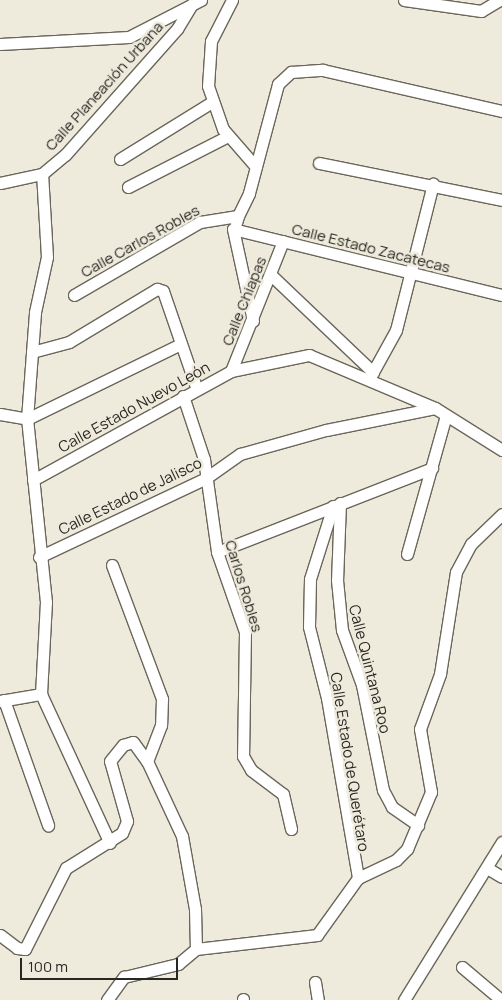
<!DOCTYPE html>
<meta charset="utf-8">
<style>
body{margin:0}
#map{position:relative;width:502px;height:1000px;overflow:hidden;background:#eeeadc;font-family:Manrope,sans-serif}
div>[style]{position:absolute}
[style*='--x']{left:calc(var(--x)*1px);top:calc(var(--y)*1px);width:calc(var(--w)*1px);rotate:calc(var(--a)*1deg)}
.roads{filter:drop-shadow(1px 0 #6a665a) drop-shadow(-1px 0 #6a665a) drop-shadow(0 1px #6a665a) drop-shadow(0 -1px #6a665a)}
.minor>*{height:11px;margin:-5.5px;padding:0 5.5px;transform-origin:5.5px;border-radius:5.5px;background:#fff}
span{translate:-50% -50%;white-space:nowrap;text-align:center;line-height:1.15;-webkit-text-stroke:5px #eeeadc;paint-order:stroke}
.street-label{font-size:15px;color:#282721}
.scale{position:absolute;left:20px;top:958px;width:158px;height:22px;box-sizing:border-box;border:2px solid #282721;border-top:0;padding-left:6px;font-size:15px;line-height:18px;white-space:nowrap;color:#282721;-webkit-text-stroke:4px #eeeadc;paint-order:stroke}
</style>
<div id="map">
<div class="roads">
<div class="minor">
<div style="--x:232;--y:0;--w:46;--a:117.1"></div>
<div style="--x:211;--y:41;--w:45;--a:93.8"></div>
<div style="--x:208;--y:86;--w:46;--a:70.8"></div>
<div style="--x:223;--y:129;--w:50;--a:49"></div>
<div style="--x:404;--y:0;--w:78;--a:8.1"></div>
<div style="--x:481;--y:11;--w:21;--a:-31"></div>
<div style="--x:0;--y:44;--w:129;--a:-3.1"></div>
<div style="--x:129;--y:37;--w:81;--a:-27.2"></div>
<div style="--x:120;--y:159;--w:108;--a:-31.8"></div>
<div style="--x:319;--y:163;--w:187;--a:11.4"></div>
<div style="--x:0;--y:183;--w:43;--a:-12.1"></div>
<div style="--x:42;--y:174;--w:30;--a:-40"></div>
<div style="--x:65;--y:155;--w:169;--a:-48.4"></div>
<div style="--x:177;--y:29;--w:29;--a:-59"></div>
<div style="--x:128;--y:187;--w:112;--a:-27"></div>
<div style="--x:238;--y:216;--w:25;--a:-64"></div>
<div style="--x:249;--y:193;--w:113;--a:-75.1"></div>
<div style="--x:278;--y:84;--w:18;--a:-43"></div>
<div style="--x:291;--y:72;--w:32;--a:-4"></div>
<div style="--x:323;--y:70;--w:184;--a:12.9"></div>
<div style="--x:233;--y:229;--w:277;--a:13.8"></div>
<div style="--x:233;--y:229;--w:94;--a:77.7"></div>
<div style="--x:271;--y:275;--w:141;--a:43.6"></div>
<div style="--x:74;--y:295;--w:146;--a:-30.1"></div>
<div style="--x:200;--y:222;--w:38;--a:-9"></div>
<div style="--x:238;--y:216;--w:7;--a:106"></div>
<div style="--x:32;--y:352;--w:38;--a:-15"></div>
<div style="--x:69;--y:342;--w:103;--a:-31.1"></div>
<div style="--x:157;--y:289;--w:6;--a:18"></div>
<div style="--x:163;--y:291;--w:102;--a:71"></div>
<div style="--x:231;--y:371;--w:140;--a:-68.2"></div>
<div style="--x:369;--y:379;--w:56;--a:-61.1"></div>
<div style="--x:396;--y:330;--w:151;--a:-75.8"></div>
<div style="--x:183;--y:396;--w:66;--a:71.6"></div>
<div style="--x:204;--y:459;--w:94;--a:82"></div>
<div style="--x:217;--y:552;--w:85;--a:70.7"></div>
<div style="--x:245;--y:632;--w:124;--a:90.9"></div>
<div style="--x:243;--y:756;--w:16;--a:60"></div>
<div style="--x:251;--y:770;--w:40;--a:37"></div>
<div style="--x:283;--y:794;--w:36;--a:77"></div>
<div style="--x:0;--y:414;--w:27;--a:10"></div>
<div style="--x:27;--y:419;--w:169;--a:-26"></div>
<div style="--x:33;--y:480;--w:226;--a:-28.8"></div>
<div style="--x:231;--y:371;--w:80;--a:-11.6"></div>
<div style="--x:309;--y:355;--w:137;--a:22.8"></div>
<div style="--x:435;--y:408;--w:79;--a:32.1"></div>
<div style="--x:340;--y:503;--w:77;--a:92.2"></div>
<div style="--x:337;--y:580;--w:50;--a:84.3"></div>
<div style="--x:342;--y:630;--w:59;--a:70"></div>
<div style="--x:362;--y:685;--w:107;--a:78.7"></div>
<div style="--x:383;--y:790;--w:19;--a:62"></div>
<div style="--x:392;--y:807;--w:32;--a:35"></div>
<div style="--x:333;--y:506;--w:77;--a:107.5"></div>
<div style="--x:310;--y:579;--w:48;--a:91.2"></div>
<div style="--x:309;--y:627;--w:73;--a:75.8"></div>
<div style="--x:327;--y:698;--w:183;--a:80.2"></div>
<div style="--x:217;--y:552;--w:231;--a:-21.3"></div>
<div style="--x:407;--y:554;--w:144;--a:-74.3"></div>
<div style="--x:39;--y:557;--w:185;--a:-25.3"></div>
<div style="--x:206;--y:478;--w:42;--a:-35.2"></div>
<div style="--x:240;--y:454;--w:89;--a:-15.6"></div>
<div style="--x:326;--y:430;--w:111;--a:-11.4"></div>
<div style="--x:112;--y:565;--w:143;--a:69.5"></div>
<div style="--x:162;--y:699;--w:26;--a:92"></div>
<div style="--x:161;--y:725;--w:39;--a:111"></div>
<div style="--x:41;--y:694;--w:164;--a:65.2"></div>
<div style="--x:4;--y:700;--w:133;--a:70.6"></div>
<div style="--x:0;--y:701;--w:42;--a:-9.7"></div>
<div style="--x:41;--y:694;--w:92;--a:-86.9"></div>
<div style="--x:46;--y:602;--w:184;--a:-95.9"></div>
<div style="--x:27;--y:419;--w:107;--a:-85.7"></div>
<div style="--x:35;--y:312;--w:56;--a:-77.7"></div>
<div style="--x:47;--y:257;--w:83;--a:-93.4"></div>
<div style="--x:487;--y:868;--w:17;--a:31"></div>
<div style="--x:0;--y:935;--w:21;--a:37"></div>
<div style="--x:17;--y:948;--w:8;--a:7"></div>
<div style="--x:25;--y:949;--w:91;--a:-63.2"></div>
<div style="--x:66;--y:868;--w:66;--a:-32"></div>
<div style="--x:122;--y:833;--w:13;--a:-67"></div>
<div style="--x:127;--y:821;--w:62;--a:-105.8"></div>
<div style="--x:110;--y:761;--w:21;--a:-51"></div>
<div style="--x:123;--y:745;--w:10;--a:-17"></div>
<div style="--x:133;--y:742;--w:24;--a:54"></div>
<div style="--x:147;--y:761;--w:83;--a:65"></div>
<div style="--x:182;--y:836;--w:74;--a:79.9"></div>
<div style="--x:195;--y:909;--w:40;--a:88.6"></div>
<div style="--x:462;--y:967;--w:51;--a:40.2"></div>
<div style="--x:315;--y:982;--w:18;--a:81"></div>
<div style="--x:107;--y:1000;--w:29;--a:-54"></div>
<div style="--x:124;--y:977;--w:56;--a:-13.5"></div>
<div style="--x:178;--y:964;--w:23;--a:-40"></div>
<div style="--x:196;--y:949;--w:122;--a:-6.6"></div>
<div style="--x:317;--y:935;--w:70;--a:-54.3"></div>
<div style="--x:358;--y:878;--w:42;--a:-25.3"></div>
<div style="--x:396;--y:860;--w:16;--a:-45"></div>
<div style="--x:407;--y:849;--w:62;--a:-67.2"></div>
<div style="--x:431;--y:792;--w:64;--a:-99.9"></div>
<div style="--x:420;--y:729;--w:59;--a:-70"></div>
<div style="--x:440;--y:674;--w:103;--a:-81.1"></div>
<div style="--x:456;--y:572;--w:32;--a:-62"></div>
<div style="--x:471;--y:544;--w:43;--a:-44.1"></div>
<div style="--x:243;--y:1000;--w:1;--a:-90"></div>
<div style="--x:404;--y:1000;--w:186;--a:-58.2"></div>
</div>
</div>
<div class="street-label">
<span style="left:104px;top:86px;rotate:-48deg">Calle Planeación Urbana</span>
<span style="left:140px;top:241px;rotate:-29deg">Calle Carlos Robles</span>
<span style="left:371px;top:248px;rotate:14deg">Calle Estado Zacatecas</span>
<span style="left:244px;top:301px;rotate:-68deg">Calle Chiapas</span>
<span style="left:134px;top:407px;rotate:-29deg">Calle Estado Nuevo León</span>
<span style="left:130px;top:496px;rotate:-26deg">Calle Estado de Jalisco</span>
<span style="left:244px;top:586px;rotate:73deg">Carlos Robles</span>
<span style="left:370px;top:669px;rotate:76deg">Calle Quintana Roo</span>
<span style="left:350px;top:762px;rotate:81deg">Calle Estado de Querétaro</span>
</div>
<div class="scale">100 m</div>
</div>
